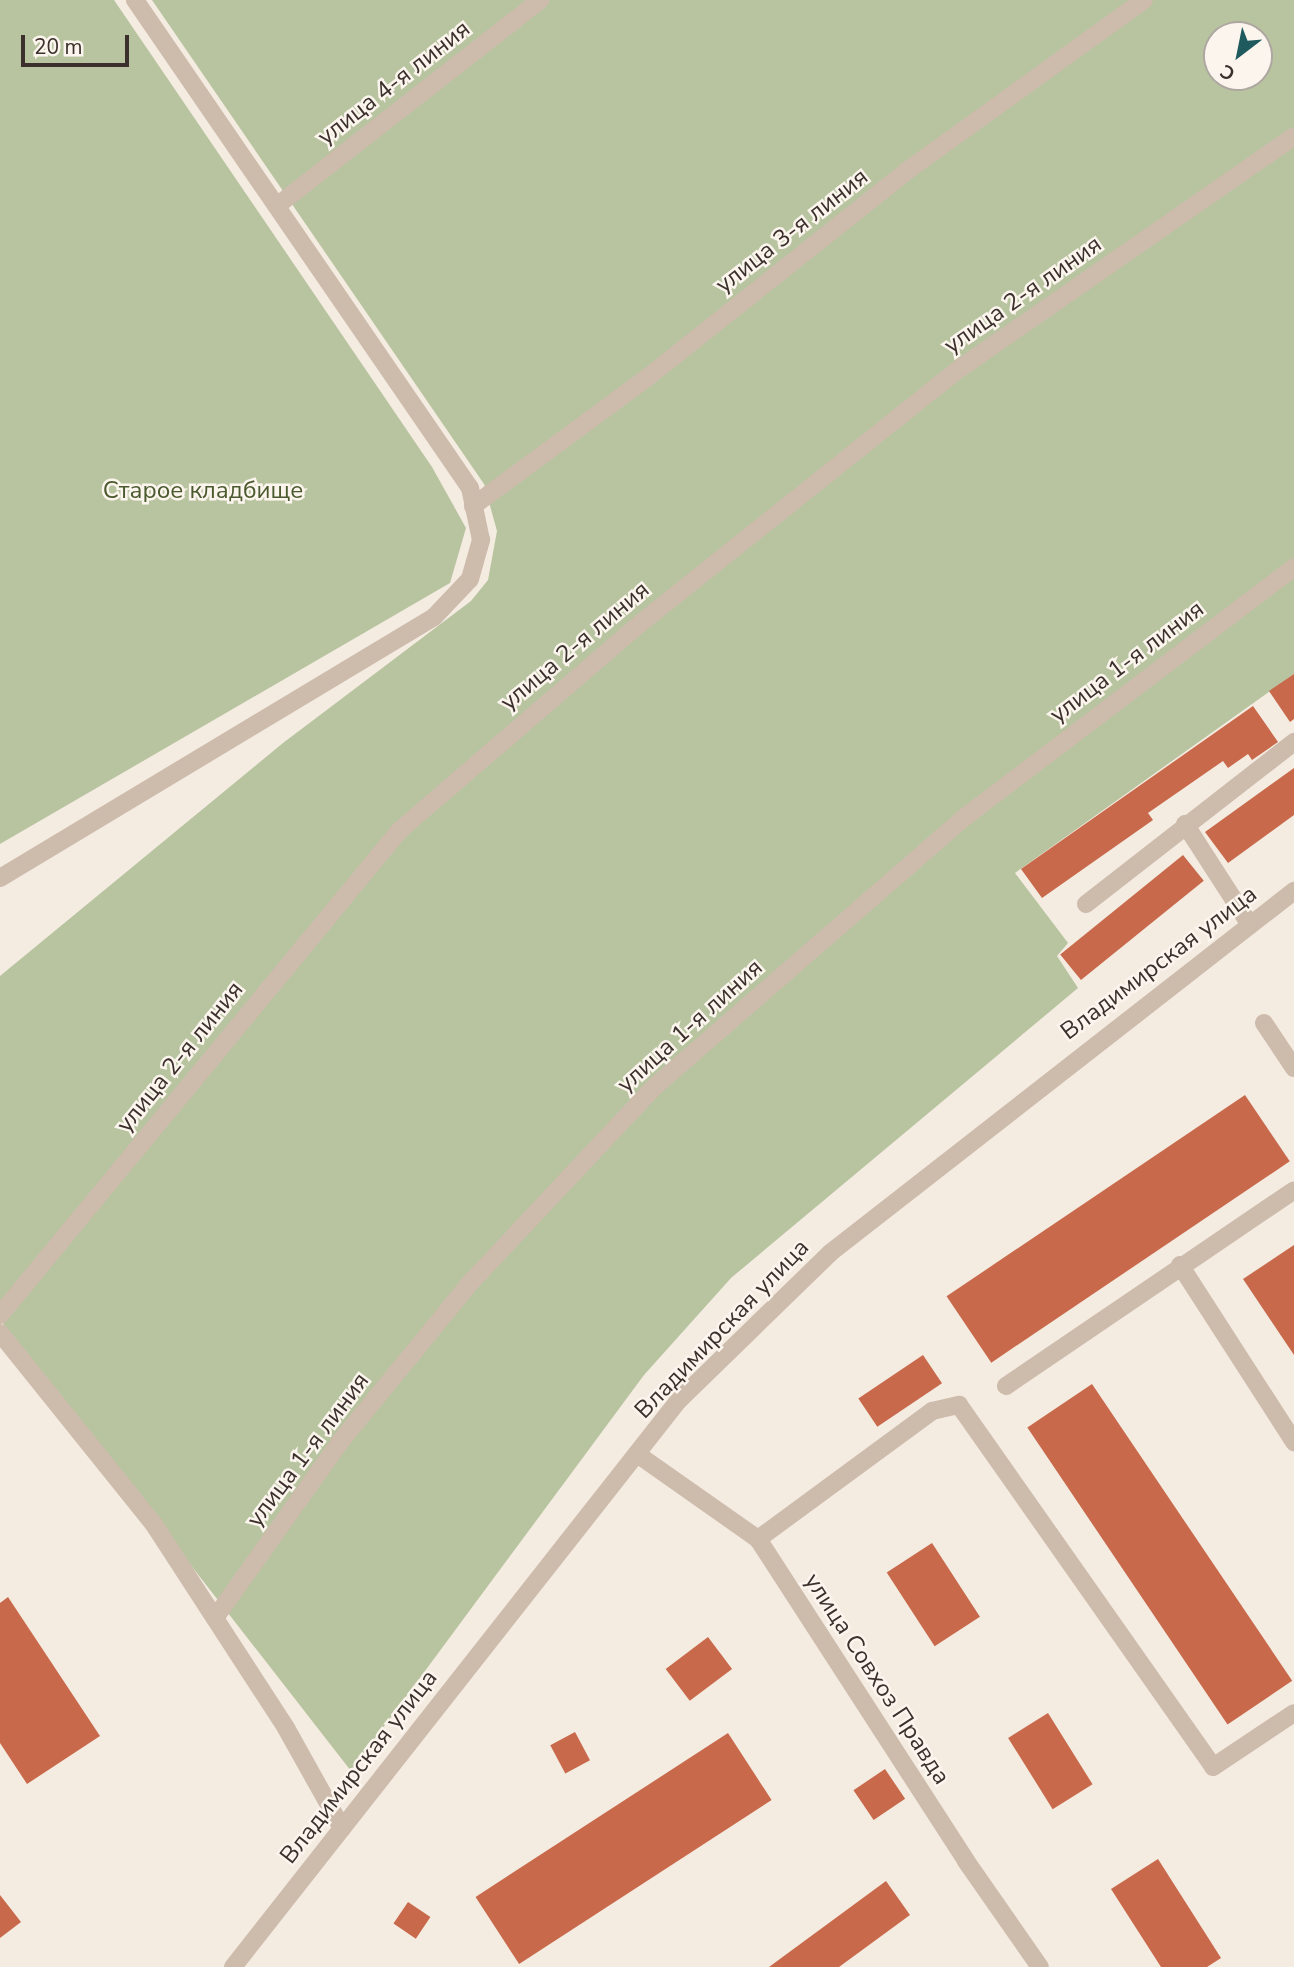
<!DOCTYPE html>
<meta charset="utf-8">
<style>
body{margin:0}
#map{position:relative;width:1294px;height:1967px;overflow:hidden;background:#f4ebe1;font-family:"Nunito Sans",sans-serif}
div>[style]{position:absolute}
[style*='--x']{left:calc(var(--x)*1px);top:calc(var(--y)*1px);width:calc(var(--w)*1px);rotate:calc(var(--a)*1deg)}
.green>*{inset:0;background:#b8c4a0}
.building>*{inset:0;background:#c8694b;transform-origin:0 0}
.minor>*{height:18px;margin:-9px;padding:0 9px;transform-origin:9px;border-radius:9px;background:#cdbbac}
span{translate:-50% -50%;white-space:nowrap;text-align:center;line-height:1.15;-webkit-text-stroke:5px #fbf5ee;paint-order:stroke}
.street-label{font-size:24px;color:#3b302b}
.park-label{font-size:24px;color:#4a5a2e}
.north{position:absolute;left:1203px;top:21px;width:70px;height:70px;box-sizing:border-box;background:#fbf5ee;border:2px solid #aea6a0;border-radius:50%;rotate:212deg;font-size:19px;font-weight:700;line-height:28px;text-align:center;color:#3b302b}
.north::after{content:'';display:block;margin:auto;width:24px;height:32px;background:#1f5a5e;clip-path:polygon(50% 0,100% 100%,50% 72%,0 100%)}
.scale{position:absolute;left:21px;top:35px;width:108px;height:32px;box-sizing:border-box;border:4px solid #3b302b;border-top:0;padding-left:9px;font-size:21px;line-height:24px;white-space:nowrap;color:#3b302b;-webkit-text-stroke:5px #fbf5ee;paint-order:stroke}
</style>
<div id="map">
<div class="green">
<div style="clip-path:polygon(0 0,114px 0,432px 467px,466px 528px,450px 583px,0 844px)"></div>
<div style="clip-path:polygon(evenodd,152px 0,1294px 0,1294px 674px,1015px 873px,1068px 943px,1057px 956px,1078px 988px,731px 1278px,644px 1375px,351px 1771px,0 1320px,0 976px,283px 743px,471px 601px,488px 580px,497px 531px,484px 484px,152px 0,1217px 35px,1259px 35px,1259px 77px,1217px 77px,1217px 35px)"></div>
</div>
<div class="building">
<div style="clip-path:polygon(1294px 674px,1294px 719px,1290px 722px,1269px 691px)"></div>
<div style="clip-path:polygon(1253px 706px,1278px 742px,1252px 760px,1248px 754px,1228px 768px,1223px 761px,1148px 813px,1153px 820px,1042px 898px,1021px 869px)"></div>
<div style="clip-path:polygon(1294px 768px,1294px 815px,1228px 863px,1205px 832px)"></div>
<div style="left:1183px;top:855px;width:33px;height:158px;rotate:51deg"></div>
<div style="left:1245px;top:1095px;width:80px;height:360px;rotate:56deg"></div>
<div style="clip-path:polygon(1294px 1245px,1294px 1355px,1243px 1279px)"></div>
<div style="left:923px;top:1355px;width:34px;height:78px;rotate:56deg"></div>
<div style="left:1092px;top:1384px;width:358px;height:78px;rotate:56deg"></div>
<div style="left:932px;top:1543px;width:88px;height:54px;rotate:57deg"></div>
<div style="clip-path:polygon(8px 1597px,100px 1736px,27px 1784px,0 1743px,0 1603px)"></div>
<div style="left:708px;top:1637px;width:40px;height:53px;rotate:53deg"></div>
<div style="left:1048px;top:1713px;width:84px;height:47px;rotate:58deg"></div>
<div style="left:575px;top:1732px;width:32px;height:28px;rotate:62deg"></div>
<div style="left:728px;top:1733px;width:80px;height:301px;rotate:57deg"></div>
<div style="left:885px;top:1769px;width:36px;height:38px;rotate:56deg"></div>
<div style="clip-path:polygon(1158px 1859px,1221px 1958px,1207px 1967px,1161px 1967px,1111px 1889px)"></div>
<div style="clip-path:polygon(886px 1881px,910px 1915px,839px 1967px,769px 1967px)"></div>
<div style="clip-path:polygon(0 1895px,21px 1922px,0 1938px)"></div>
<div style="left:408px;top:1902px;width:27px;height:26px;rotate:34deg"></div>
</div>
<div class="minor">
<div style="--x:278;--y:205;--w:333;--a:-38"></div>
<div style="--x:473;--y:506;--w:217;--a:-36.4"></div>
<div style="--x:648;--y:377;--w:336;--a:-38.5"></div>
<div style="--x:911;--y:168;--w:287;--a:-35.8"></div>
<div style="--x:1185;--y:824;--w:120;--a:57.2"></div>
<div style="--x:0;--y:878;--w:506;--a:-31.02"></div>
<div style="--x:434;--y:617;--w:52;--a:-46.5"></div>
<div style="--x:470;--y:579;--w:41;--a:-74.2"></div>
<div style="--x:481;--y:540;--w:53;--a:-101.9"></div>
<div style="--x:470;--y:488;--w:592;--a:-124.47"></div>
<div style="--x:1086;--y:904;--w:264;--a:-37.9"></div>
<div style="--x:1264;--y:1023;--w:54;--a:56.3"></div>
<div style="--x:1180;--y:1265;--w:211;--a:57.2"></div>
<div style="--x:0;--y:1315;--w:629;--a:-50.49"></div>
<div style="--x:400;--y:830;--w:319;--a:-40.7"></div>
<div style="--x:642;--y:622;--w:409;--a:-38.6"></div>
<div style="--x:962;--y:367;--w:404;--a:-34.8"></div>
<div style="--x:0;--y:1333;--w:244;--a:51.2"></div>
<div style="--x:153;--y:1523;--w:244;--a:57"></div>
<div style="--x:286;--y:1728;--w:115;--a:60.8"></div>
<div style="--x:1006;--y:1386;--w:348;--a:-34.2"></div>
<div style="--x:637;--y:1454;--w:148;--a:35.1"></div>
<div style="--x:758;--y:1539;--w:383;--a:57.1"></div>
<div style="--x:966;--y:1861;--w:129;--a:55.1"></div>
<div style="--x:758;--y:1539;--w:216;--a:-36.3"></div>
<div style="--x:932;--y:1411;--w:28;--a:-13"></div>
<div style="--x:959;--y:1405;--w:442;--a:54.9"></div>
<div style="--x:1213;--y:1767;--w:97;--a:-33.7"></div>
<div style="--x:215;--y:1618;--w:216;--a:-54.6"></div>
<div style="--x:340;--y:1442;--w:208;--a:-50.7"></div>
<div style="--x:472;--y:1281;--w:263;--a:-46.8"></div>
<div style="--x:652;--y:1089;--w:415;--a:-41"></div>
<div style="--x:965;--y:817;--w:413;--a:-37.2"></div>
<div style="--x:233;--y:1967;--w:720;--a:-51.82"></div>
<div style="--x:678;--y:1401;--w:212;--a:-44.2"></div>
<div style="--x:830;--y:1253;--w:589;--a:-37.96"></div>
</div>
<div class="street-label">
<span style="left:394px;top:83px;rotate:-38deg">улица 4-я линия</span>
<span style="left:792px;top:231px;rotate:-38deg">улица 3-я линия</span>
<span style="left:1023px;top:295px;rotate:-35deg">улица 2-я линия</span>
<span style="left:575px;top:646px;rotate:-40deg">улица 2-я линия</span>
<span style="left:1127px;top:662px;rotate:-37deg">улица 1-я линия</span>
<span style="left:1159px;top:963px;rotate:-37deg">Владимирская улица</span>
<span style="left:690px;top:1026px;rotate:-42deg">улица 1-я линия</span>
<span style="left:180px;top:1057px;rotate:-51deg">улица 2-я линия</span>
<span style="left:722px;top:1329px;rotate:-46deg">Владимирская улица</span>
<span style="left:308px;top:1450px;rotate:-53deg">улица 1-я линия</span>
<span style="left:877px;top:1679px;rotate:57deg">улица Совхоз Правда</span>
<span style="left:359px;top:1767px;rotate:-52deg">Владимирская улица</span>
</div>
<div class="park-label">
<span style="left:203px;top:491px">Старое кладбище</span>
</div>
<div class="north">С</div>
<div class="scale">20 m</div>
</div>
